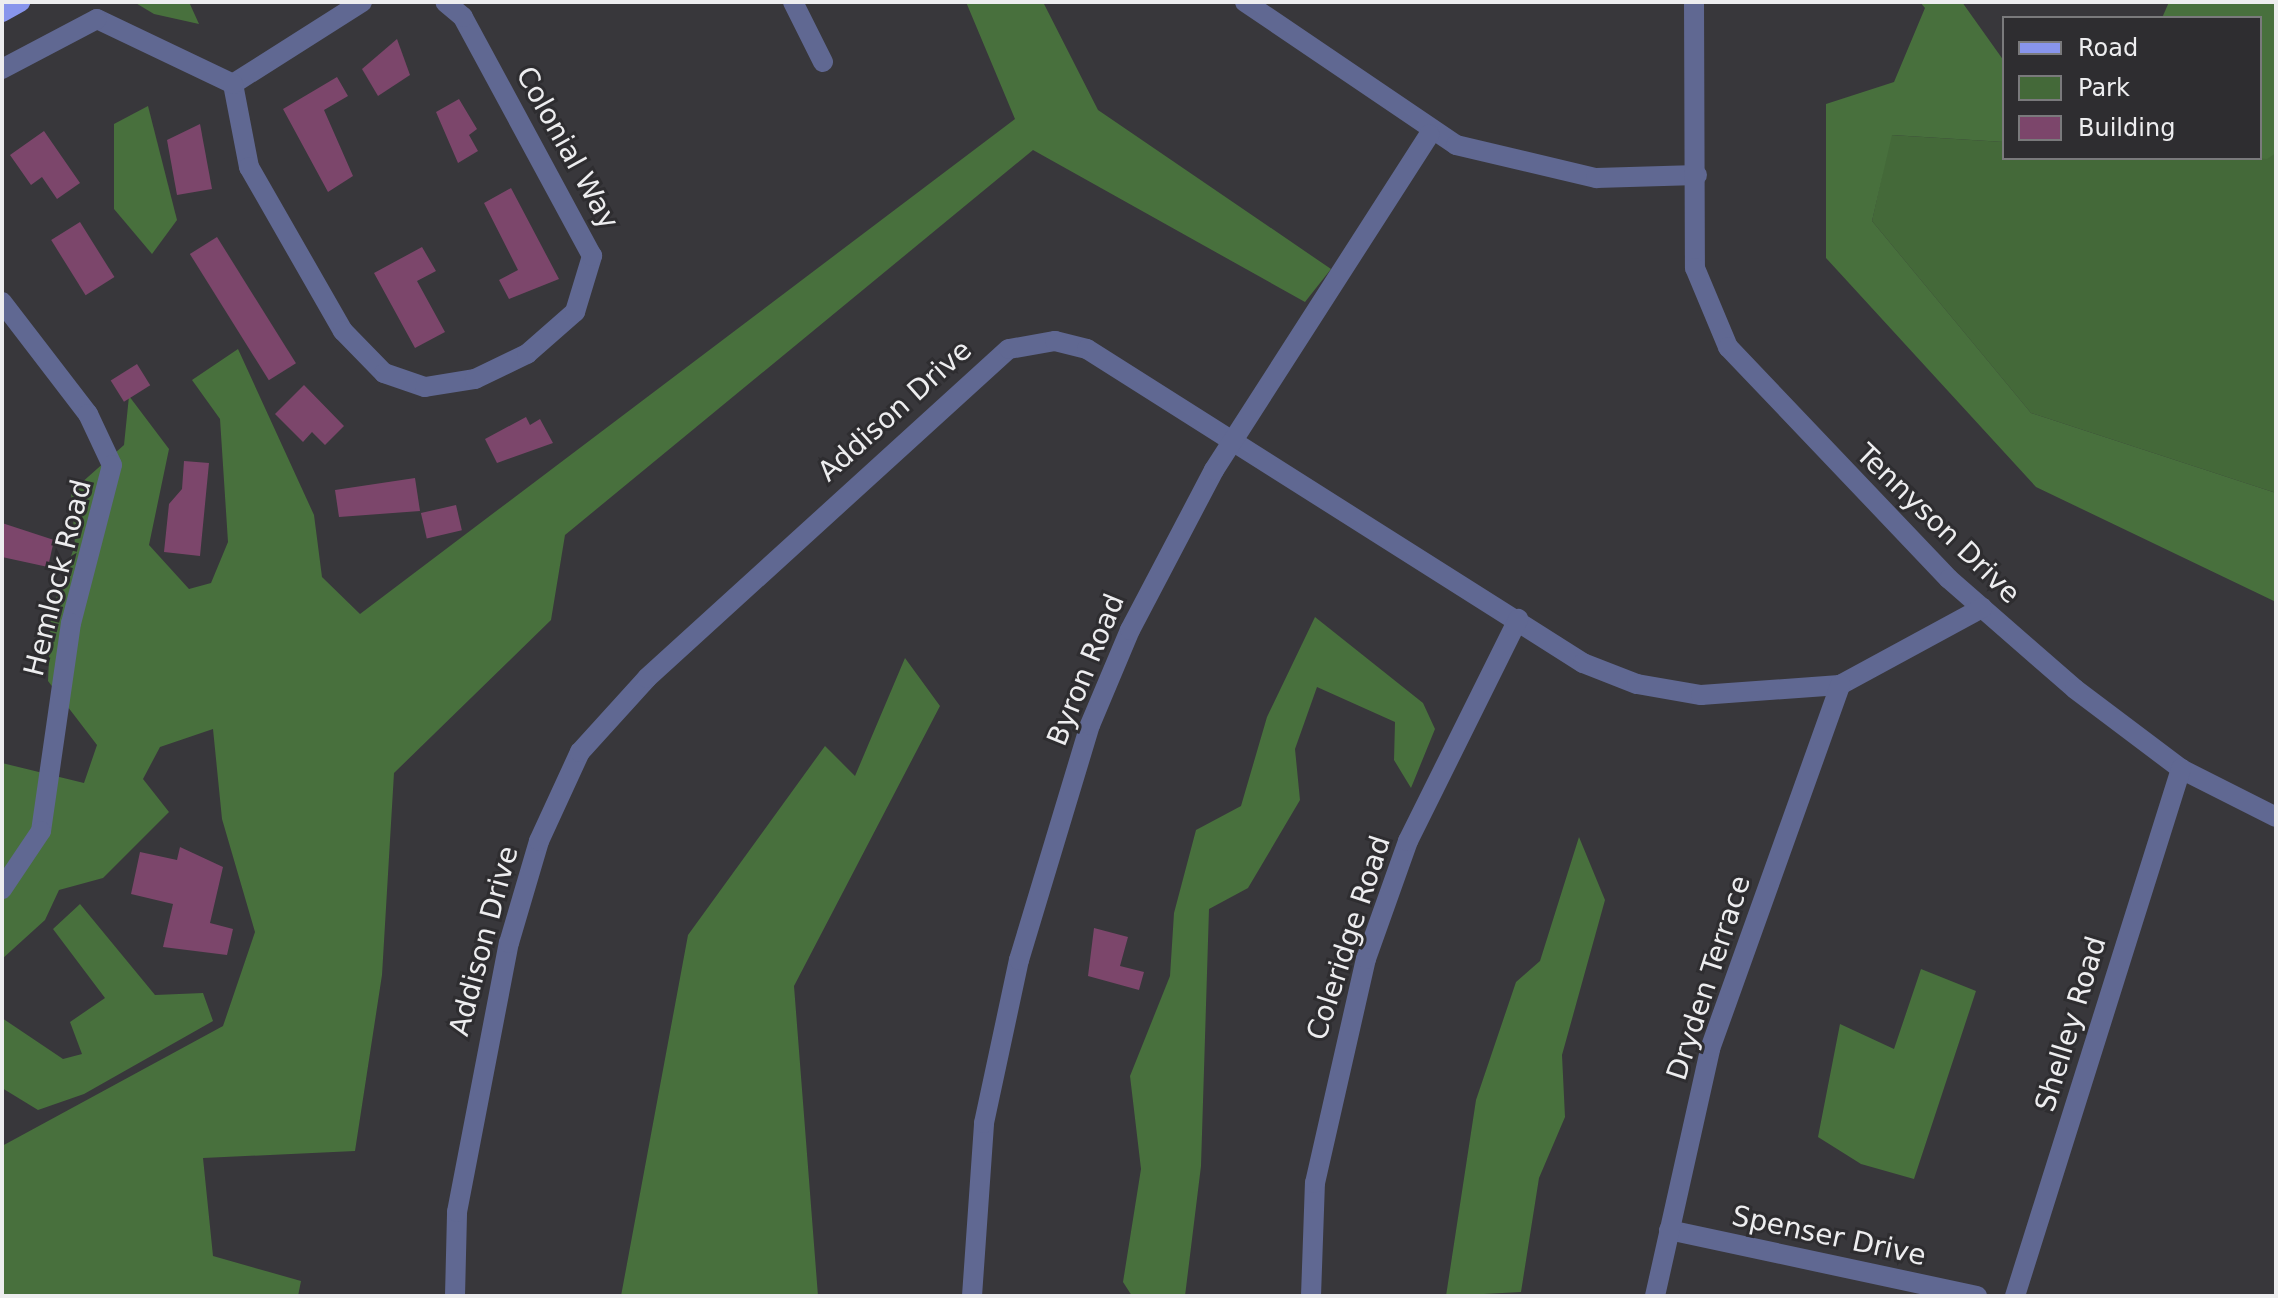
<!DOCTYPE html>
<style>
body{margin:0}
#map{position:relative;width:2278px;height:1298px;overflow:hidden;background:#38373b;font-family:"DejaVu Sans",sans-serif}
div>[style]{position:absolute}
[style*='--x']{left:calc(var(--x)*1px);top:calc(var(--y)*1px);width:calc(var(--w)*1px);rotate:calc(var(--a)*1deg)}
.green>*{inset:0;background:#446939}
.forest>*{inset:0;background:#48703d}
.building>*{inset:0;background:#7c466b;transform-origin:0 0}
.minor>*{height:20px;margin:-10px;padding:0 10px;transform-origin:10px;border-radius:10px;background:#606892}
.primary>*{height:20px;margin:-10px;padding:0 10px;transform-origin:10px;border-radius:10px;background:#8895ec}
span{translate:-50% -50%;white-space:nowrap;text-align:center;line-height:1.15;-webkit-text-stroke:6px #2e2d30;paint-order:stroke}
.street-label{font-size:28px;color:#ededef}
.frame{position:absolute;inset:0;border:4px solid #ededef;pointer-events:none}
.legend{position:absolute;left:2002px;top:16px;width:260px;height:144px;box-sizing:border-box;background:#2e2d30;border:2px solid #7a7a7c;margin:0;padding:10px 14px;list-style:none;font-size:24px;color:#ededef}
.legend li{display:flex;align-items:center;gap:16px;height:40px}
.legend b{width:40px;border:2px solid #7a7a7c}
</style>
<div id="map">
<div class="green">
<div style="clip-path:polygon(1891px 135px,2004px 142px,2004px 158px,2276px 153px,2276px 493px,2031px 413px,1872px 221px)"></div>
</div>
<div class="forest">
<div style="clip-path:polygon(134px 2px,189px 2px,199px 24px,154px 14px)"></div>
<div style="clip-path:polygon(966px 2px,1043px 2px,1098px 110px,1331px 269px,1305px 302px,1033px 150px,565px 535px,551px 620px,394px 773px,382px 975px,355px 1151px,203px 1158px,213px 1256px,301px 1281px,298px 1296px,2px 1296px,2px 1146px,223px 1026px,255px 932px,222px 819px,213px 729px,160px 747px,143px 779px,169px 812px,103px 878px,59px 890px,45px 920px,2px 959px,2px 763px,84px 783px,97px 745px,48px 681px,51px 613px,75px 545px,71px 492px,124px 445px,129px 396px,169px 449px,149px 545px,189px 589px,211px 583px,228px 542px,220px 419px,192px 380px,238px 349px,314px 515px,322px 577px,360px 614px,1015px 119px)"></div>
<div style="clip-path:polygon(1920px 2px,1962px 2px,2004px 61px,2004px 142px,1892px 135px,1872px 221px,2031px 413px,2276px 493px,2276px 602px,2036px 487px,1826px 258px,1826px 104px,1894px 82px,1925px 8px)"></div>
<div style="clip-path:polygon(2169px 2px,2276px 2px,2276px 153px,2267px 159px,2259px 158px,2260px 18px,2162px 18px)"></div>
<div style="clip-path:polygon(148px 106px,177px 220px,152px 254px,114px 209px,114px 124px)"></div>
<div style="clip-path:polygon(1315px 617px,1423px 703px,1435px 729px,1411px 788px,1394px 760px,1395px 722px,1317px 687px,1295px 749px,1300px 800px,1248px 888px,1209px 909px,1201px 1166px,1185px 1296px,1132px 1296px,1123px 1282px,1141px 1169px,1130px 1076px,1170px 976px,1174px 913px,1196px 830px,1241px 806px,1267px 717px)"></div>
<div style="clip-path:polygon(905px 658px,940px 706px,794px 986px,818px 1296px,621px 1296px,688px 935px,825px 746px,855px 776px)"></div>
<div style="clip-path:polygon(1579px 837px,1605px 900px,1562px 1055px,1565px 1117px,1539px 1178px,1521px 1292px,1446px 1296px,1476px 1100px,1516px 982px,1540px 961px)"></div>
<div style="clip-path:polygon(80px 904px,155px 995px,203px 993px,213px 1021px,84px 1094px,38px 1110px,2px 1088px,2px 1018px,63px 1059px,82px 1054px,70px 1022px,105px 998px,53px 929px)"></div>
<div style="clip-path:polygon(1921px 969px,1976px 991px,1914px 1179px,1861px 1164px,1818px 1137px,1840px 1024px,1894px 1049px)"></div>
</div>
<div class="building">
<div style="clip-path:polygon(397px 39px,410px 75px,378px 96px,362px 69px)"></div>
<div style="clip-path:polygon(337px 77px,348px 96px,324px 110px,353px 176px,328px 192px,283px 109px)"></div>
<div style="clip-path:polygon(459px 99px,477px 129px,469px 135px,478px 151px,458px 163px,436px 112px)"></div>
<div style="clip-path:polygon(200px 124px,212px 189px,177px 195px,167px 140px)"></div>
<div style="clip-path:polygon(44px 131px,80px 183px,57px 199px,42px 177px,31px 185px,10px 155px)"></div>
<div style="clip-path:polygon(511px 188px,559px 279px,509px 299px,499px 280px,518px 270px,484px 203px)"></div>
<div style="left:80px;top:222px;width:65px;height:34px;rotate:58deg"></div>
<div style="left:217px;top:237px;width:149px;height:32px;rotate:58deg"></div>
<div style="clip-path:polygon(422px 247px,436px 271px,417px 281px,445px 332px,415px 348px,374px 273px)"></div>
<div style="left:137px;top:364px;width:25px;height:31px;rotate:58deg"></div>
<div style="clip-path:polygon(304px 385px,344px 426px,325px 445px,312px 432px,303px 442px,275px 414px)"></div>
<div style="clip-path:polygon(526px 417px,530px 425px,540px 419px,553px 443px,497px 463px,485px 439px)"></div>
<div style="clip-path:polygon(184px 461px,209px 463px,200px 556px,164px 552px,169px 504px,182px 489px)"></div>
<div style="clip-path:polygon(415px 478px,420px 511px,339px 517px,335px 490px)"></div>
<div style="left:456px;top:505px;width:26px;height:36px;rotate:77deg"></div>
<div style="clip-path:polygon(2px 523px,54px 540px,48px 567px,2px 557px)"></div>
<div style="clip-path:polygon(180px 847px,223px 867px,210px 923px,233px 929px,227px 955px,163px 947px,173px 904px,131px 894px,140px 852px,177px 860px)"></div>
<div style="clip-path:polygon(1094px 928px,1128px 937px,1120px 966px,1144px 972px,1139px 990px,1088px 976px)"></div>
</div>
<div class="minor">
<div style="--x:362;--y:2;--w:153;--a:147.6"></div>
<div style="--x:233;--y:84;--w:85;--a:79.1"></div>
<div style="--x:249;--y:167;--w:189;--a:60.2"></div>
<div style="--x:343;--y:331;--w:59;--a:45.7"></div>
<div style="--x:384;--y:373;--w:43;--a:18.9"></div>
<div style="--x:425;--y:387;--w:51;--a:-9.1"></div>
<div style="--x:475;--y:379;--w:58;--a:-25.7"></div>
<div style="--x:527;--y:354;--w:64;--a:-41.2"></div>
<div style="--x:575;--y:312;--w:59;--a:-73.1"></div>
<div style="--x:592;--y:256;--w:272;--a:-118.4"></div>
<div style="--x:463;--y:17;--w:23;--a:-140"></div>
<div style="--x:793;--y:2;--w:67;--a:63.4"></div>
<div style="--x:1245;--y:2;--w:255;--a:34.1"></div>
<div style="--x:1456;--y:145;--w:144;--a:13.3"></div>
<div style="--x:1596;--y:178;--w:101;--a:-1.7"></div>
<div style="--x:1694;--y:2;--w:266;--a:89.8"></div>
<div style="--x:1695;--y:268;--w:86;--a:67.3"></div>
<div style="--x:1728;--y:347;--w:320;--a:46.4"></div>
<div style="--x:1949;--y:579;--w:167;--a:41.1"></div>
<div style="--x:2075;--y:689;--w:133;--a:37"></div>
<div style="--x:2181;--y:769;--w:106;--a:26.8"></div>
<div style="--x:97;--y:19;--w:151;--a:25.5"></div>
<div style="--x:2;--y:69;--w:107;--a:-27.8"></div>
<div style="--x:2;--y:302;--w:141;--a:52.5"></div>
<div style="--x:88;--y:414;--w:56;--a:64.8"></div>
<div style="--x:112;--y:465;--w:163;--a:104.5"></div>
<div style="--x:71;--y:623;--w:210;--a:98.2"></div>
<div style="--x:41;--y:831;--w:70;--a:123.9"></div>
<div style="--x:1669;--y:1230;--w:315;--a:12.1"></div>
<div style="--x:455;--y:1296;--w:84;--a:-88.6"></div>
<div style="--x:457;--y:1212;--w:274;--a:-79.1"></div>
<div style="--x:509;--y:943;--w:106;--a:-73.6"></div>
<div style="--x:539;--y:841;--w:98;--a:-65.3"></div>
<div style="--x:580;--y:752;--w:100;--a:-47.8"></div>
<div style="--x:647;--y:678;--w:489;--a:-42.3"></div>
<div style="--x:1009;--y:349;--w:47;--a:-9.9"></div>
<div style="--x:1055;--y:341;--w:33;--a:14"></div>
<div style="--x:1087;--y:349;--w:587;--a:32.34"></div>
<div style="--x:1583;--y:663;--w:58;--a:21.3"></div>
<div style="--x:1637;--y:684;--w:65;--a:9.8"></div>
<div style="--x:1701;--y:695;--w:139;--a:-4.1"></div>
<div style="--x:1840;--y:685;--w:162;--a:-28.5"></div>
<div style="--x:972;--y:1296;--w:173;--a:-86"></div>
<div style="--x:984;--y:1123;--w:167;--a:-77.9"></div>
<div style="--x:1019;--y:960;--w:245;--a:-73.2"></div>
<div style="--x:1090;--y:725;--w:103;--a:-67.2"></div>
<div style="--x:1130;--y:630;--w:181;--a:-62.3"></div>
<div style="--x:1214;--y:470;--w:399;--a:-57.3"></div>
<div style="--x:1311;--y:1296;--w:113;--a:-88"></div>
<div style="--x:1315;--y:1183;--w:230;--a:-77.2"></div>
<div style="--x:1366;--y:959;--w:125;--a:-70.4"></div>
<div style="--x:1408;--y:841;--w:248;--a:-63.6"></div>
<div style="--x:1655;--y:1296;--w:253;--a:-77.4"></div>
<div style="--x:1710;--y:1049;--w:387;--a:-70.3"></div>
<div style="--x:2015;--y:1296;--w:553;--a:-72.52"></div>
</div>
<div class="primary">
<div style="--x:2;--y:12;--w:21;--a:-29"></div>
</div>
<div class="street-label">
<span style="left:567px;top:148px;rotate:61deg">Colonial Way</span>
<span style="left:895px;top:411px;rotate:-42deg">Addison Drive</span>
<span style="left:1938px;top:524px;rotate:44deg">Tennyson Drive</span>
<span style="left:58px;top:578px;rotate:-76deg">Hemlock Road</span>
<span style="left:1086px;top:670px;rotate:-68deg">Byron Road</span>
<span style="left:1349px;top:938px;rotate:-72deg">Coleridge Road</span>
<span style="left:484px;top:941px;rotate:-75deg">Addison Drive</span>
<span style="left:1709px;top:978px;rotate:-72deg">Dryden Terrace</span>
<span style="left:2071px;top:1024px;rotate:-73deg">Shelley Road</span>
<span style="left:1829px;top:1236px;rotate:12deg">Spenser Drive</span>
</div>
<div class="frame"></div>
<ul class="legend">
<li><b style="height:10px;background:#8895ec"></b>Road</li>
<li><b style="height:22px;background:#446939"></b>Park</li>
<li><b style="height:22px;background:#7c466b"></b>Building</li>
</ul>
</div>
